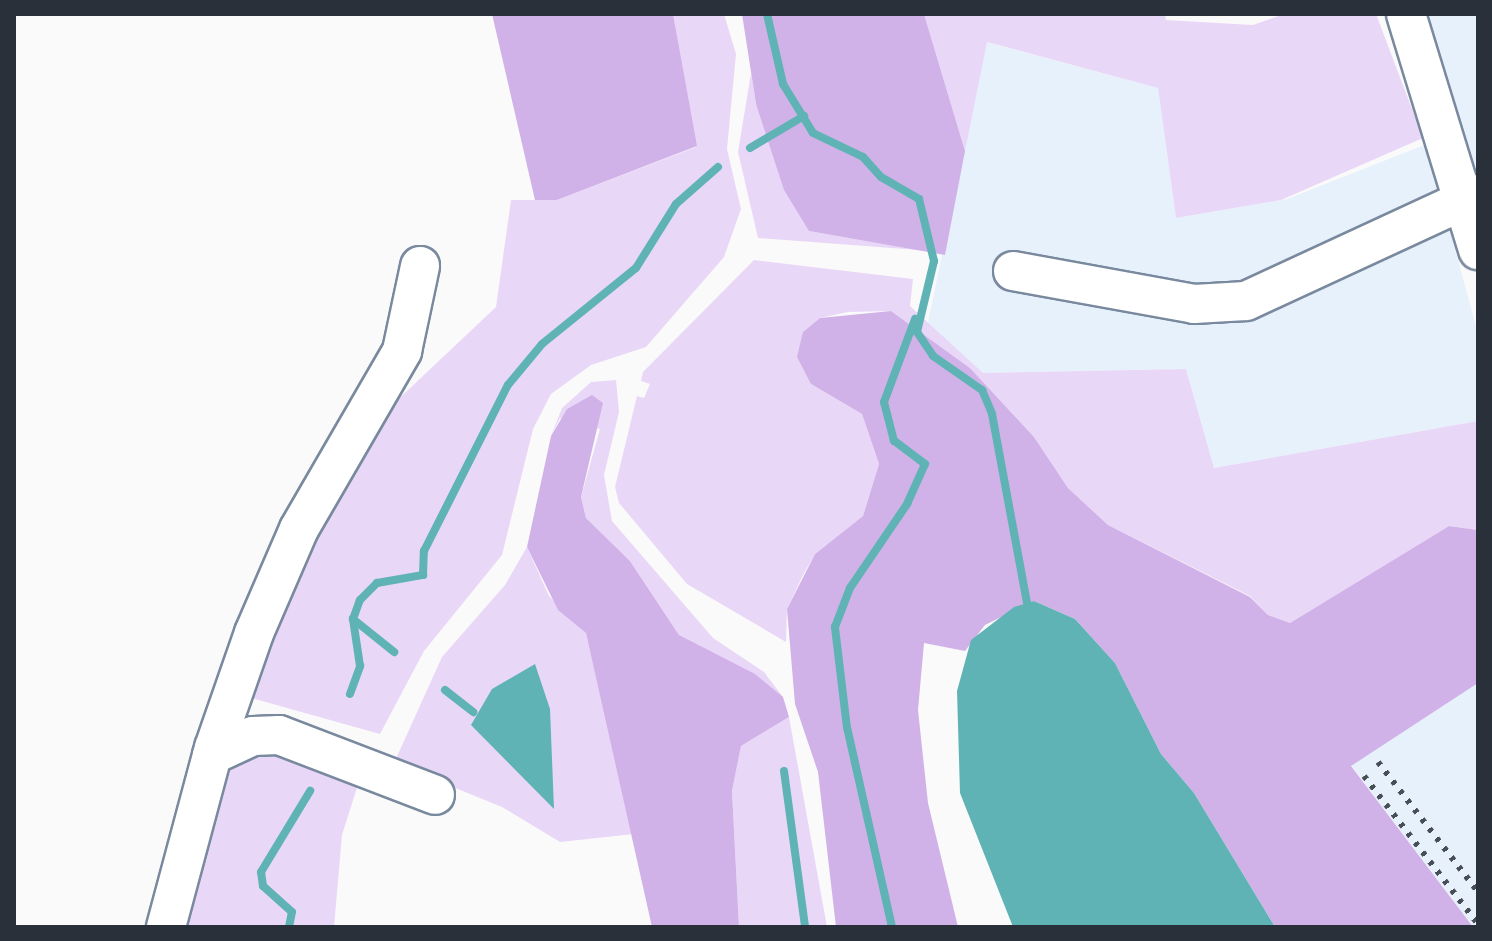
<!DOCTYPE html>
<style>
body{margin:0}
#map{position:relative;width:1492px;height:941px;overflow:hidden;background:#fafafa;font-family:Inter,sans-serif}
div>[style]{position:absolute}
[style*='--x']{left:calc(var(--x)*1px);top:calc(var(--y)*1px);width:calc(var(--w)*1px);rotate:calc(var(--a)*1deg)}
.built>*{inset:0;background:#e7f1fc}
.green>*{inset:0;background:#e9d7f8}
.forest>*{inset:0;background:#d1b2e8}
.water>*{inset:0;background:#5fb3b5}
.stream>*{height:8px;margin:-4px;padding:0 4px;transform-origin:4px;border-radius:4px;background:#5fb3b5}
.roads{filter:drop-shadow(2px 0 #79899e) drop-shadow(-2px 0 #79899e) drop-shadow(0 2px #79899e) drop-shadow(0 -2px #79899e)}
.minor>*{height:38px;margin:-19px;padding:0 19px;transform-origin:19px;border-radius:19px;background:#fff}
.rail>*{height:6px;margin-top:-3px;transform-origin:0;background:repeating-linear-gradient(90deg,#484e56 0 4px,transparent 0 12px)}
span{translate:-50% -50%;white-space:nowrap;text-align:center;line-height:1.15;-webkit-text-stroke:8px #fafafa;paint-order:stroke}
.frame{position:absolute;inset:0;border:16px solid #293039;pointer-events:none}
</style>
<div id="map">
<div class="built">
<div style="clip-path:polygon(1415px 14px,1478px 14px,1478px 205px)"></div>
<div style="clip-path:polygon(986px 42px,1158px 88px,1176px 218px,1287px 199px,1427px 144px,1478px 334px,1478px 421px,1214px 468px,1186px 369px,983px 373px,927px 327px)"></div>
<div style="clip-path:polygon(1478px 683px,1478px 927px,1473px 927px,1351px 765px)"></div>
</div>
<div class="green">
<div style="clip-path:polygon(673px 14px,724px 14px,736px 54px,727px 149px,741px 209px,724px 257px,646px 347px,591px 365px,551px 394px,533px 429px,502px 555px,424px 651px,380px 734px,251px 698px,267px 637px,308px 541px,389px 408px,496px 307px,511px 200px,557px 200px,696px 147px)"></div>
<div style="clip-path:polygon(924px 14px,1165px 14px,1166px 20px,1253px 25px,1284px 14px,1376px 14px,1423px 138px,1281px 200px,1176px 218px,1158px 88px,987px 42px,965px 151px)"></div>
<div style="clip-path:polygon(751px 73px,756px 104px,809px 231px,918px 250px,758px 238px,738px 152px)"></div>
<div style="clip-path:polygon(754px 260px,913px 279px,910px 306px,983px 373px,1186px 369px,1214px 468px,1478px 421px,1478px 530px,1449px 526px,1290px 623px,1268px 615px,1250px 596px,1108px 525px,1068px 488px,1034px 437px,970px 368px,891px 311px,848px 312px,820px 318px,803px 332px,811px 384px,862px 414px,879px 464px,863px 516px,815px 554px,803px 575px,787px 609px,786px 642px,687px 584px,619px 503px,615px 487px,637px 396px,644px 398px,650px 384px,641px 381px,643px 372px)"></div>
<div style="clip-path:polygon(616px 380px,619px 412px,604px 475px,612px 521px,713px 638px,764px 672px,783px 697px,679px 635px,630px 561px,586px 518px,581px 497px,600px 429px,560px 418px,551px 436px,562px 408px,580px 392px,591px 382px)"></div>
<div style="clip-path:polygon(527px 547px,549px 596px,586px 633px,634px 834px,560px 842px,502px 807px,394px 763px,442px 657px,505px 585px)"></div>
<div style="clip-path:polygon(789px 717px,827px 927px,739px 927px,732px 791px,741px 746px)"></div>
<div style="clip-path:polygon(256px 748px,360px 778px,342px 835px,334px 927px,179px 927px,222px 784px,235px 761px)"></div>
</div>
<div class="forest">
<div style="clip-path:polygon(492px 14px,673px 14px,697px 146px,557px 200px,535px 200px)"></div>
<div style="clip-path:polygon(742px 14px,924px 14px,965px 151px,945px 255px,809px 231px,784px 190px,756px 104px)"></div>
<div style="clip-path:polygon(891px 311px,970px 368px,1034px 437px,1068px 488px,1108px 525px,1250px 597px,1268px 615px,1290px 623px,1449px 526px,1478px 530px,1478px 683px,1351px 766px,1473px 927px,1275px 927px,1194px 793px,1161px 754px,1115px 663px,1075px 619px,1034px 601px,985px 625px,965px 651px,924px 643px,918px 710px,928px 803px,958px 927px,836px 927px,818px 772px,795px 704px,787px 609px,815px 554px,863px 516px,879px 464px,862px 414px,811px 384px,797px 357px,803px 332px,820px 318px)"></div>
<div style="clip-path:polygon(592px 395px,603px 403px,581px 497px,586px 518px,630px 561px,679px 635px,755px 674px,783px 697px,789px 717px,741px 746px,732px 791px,739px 927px,652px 927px,586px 633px,558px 610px,527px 547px,551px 436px,567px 409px)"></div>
</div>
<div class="water">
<div style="clip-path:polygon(1034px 601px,1075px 619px,1115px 663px,1161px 754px,1194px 793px,1275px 927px,1013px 927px,960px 793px,957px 691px,971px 640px,1014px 607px)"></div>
<div style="clip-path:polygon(535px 664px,550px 709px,554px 809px,471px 725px,492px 689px)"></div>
</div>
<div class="stream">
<div style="--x:767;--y:14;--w:72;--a:77.1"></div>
<div style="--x:783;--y:84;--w:57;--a:58.5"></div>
<div style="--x:813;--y:133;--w:55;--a:25.6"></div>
<div style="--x:863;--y:157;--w:27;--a:48"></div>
<div style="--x:881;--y:177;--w:44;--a:30.1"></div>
<div style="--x:919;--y:199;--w:64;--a:76.4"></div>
<div style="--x:934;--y:261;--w:73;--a:103.5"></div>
<div style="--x:917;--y:332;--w:29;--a:56"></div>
<div style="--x:933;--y:356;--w:60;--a:34.8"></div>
<div style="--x:982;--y:390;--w:26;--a:67"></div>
<div style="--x:992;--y:414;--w:192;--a:79.5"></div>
<div style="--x:750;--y:148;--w:63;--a:-30.7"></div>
<div style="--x:353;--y:619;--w:53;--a:38.8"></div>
<div style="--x:445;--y:690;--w:36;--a:38"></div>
<div style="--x:350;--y:694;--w:30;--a:-70"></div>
<div style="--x:360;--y:666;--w:48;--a:-98.5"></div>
<div style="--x:353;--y:619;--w:20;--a:-70"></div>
<div style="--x:360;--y:600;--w:24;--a:-45"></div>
<div style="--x:377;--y:583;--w:47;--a:-9.9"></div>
<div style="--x:423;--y:575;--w:24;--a:-88"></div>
<div style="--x:424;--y:551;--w:186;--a:-63.2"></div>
<div style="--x:508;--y:385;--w:53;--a:-50.3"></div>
<div style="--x:542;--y:344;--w:121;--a:-39"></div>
<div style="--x:636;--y:268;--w:75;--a:-58"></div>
<div style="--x:676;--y:204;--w:56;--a:-41.4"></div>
<div style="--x:784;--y:771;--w:157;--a:82.3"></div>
<div style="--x:289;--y:927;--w:15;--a:-79"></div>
<div style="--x:292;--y:912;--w:39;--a:-138"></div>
<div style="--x:263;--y:886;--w:14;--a:-98"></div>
<div style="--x:261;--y:872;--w:95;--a:-58.8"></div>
<div style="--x:892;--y:927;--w:204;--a:-102.7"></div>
<div style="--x:847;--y:728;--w:102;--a:-96.8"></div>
<div style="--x:835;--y:627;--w:42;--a:-69"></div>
<div style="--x:850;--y:588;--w:102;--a:-55.8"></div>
<div style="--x:907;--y:504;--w:44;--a:-65.8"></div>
<div style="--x:925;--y:464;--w:39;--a:-143"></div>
<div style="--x:894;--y:441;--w:40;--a:-104.4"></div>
<div style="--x:884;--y:402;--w:89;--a:-69.5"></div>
</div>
<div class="roads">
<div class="minor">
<div style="--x:1406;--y:14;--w:247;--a:73"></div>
<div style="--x:1013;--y:271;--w:184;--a:10.3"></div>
<div style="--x:1194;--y:304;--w:52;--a:-3.3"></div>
<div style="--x:1246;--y:301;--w:255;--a:-24.8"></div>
<div style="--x:212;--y:755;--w:45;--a:-24.9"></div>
<div style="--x:253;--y:736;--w:26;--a:-2"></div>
<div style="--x:279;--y:735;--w:167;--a:21"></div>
<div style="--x:166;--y:927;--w:185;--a:-75"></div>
<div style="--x:214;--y:748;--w:122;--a:-70.8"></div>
<div style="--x:254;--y:633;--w:113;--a:-66.6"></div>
<div style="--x:299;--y:529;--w:206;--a:-59.9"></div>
<div style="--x:402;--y:351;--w:87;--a:-78"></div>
</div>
</div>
<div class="rail">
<div style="--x:1378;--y:762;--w:164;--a:52.4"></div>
<div style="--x:1364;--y:776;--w:187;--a:52.4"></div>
</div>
<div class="frame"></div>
</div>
